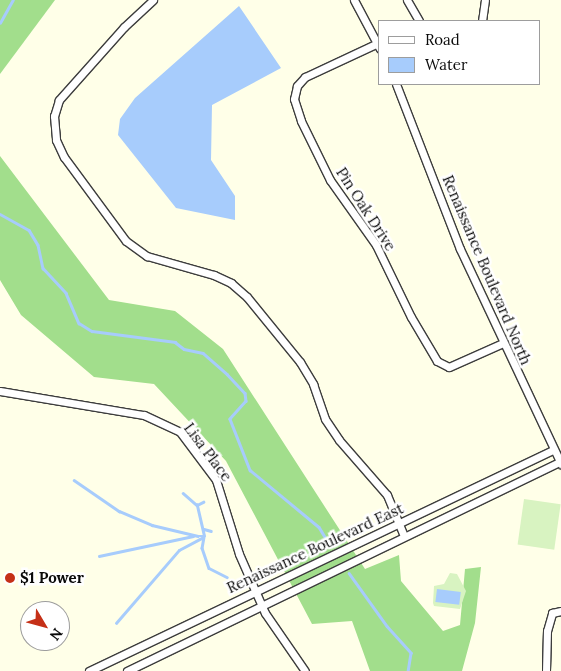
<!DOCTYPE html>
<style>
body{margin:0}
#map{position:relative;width:561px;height:671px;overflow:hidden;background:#ffffe8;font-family:Lora,serif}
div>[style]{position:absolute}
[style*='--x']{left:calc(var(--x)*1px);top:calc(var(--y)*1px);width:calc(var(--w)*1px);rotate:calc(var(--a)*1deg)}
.forest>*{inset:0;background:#a2de8c}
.pitch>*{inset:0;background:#d8f3c1;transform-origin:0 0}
.water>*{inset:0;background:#a7ccfc;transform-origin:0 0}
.stream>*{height:2.5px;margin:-1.25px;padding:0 1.25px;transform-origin:1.25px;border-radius:1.25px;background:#a7ccfc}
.roads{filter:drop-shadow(1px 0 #3d3d3d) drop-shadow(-1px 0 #3d3d3d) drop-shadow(0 1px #3d3d3d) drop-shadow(0 -1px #3d3d3d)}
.minor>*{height:7px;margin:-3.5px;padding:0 3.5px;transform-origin:3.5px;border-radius:3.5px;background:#fff}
.dots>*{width:14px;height:14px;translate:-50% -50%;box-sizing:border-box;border:2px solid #fff;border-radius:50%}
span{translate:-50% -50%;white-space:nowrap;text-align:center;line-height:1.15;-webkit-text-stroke:5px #fff;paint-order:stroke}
.street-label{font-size:15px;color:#0a0a0a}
.poi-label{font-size:15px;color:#0a0a0a;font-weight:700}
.left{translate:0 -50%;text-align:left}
.legend{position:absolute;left:378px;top:20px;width:162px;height:65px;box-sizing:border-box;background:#fff;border:1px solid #9d9d9d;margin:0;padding:6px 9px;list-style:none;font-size:15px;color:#0a0a0a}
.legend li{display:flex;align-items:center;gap:10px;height:25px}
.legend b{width:25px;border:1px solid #9d9d9d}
.north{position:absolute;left:20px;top:601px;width:50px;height:50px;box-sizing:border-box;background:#fff;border:1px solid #9d9d9d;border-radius:50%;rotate:127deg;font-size:14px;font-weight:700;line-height:20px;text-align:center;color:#0a0a0a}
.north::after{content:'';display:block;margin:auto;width:18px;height:22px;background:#c53017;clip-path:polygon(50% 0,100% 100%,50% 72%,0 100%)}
</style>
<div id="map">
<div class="forest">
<div style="clip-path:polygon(0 0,55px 0,0 74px)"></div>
<div style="clip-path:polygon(0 156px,109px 300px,175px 311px,223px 349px,365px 569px,399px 555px,401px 581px,443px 631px,460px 625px,465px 569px,481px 567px,475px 623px,462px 671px,370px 671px,352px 621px,312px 624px,226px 461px,154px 384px,94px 377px,21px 315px,0 280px)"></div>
</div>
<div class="pitch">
<div style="left:524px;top:499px;width:37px;height:46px;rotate:8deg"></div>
<div style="clip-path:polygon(450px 573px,457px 574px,466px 591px,460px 609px,434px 606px,433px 603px,434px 586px,444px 584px)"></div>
</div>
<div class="water">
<div style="clip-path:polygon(239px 6px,281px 68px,212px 105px,211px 160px,235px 196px,235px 220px,176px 208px,118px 135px,120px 119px,135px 98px)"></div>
<div style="left:437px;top:589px;width:24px;height:13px;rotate:7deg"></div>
</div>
<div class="stream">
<div style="--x:0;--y:23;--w:26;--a:-61"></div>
<div style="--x:0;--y:214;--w:33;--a:29"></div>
<div style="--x:29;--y:230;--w:17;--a:59"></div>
<div style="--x:38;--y:245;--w:24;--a:78"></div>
<div style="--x:43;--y:268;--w:34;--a:47"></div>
<div style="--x:66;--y:293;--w:33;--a:67"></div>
<div style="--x:79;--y:323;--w:15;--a:32"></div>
<div style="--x:92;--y:331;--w:84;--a:7.5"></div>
<div style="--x:175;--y:342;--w:11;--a:38"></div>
<div style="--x:184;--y:349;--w:19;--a:12"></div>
<div style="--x:203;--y:353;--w:32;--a:41"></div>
<div style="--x:227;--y:374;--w:26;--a:47"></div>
<div style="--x:245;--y:393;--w:8;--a:83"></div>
<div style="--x:246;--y:401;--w:24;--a:132"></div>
<div style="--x:230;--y:419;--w:55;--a:68.6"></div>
<div style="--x:250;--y:470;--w:89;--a:39.6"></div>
<div style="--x:319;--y:527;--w:21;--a:59"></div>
<div style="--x:74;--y:480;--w:55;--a:34.6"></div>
<div style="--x:119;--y:511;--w:36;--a:23"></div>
<div style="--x:152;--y:525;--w:47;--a:13.4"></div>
<div style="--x:198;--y:536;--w:6;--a:0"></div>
<div style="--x:204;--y:536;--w:32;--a:-103"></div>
<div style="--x:197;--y:505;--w:7;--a:-27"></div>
<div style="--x:183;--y:493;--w:18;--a:41"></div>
<div style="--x:204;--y:529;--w:7;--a:16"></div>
<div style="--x:204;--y:537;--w:11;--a:100"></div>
<div style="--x:202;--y:548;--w:21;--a:71"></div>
<div style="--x:209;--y:568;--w:20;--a:27"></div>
<div style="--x:99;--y:556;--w:96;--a:-12"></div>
<div style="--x:349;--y:573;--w:65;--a:54.4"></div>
<div style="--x:387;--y:626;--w:36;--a:48"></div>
<div style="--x:411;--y:653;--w:18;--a:99"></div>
<div style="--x:116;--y:623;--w:96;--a:-49.2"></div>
<div style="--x:179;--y:550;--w:27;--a:-28"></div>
</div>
<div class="roads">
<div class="minor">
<div style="--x:153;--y:0;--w:40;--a:137"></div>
<div style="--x:124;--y:27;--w:98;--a:131.7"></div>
<div style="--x:59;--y:100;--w:17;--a:107"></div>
<div style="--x:54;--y:116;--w:24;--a:85"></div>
<div style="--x:56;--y:140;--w:19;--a:65"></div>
<div style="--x:64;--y:157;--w:104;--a:53.6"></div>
<div style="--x:126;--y:241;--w:26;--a:36"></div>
<div style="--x:147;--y:256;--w:70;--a:15.8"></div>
<div style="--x:214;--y:275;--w:19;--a:25"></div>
<div style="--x:231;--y:283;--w:21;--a:41"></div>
<div style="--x:247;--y:297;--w:84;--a:50.8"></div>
<div style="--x:300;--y:362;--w:26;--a:59"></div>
<div style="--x:313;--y:384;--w:37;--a:71"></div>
<div style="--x:325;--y:419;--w:25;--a:56"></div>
<div style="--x:339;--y:440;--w:73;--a:48.9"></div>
<div style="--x:387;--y:495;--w:44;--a:67.5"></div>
<div style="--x:354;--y:0;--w:55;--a:62"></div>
<div style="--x:407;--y:0;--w:24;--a:60"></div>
<div style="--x:482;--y:21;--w:21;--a:-82"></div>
<div style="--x:380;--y:42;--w:83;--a:155"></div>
<div style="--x:305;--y:77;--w:12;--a:132"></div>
<div style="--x:297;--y:86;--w:13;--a:103"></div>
<div style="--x:294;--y:99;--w:23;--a:72"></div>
<div style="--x:301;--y:121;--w:66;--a:63.8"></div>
<div style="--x:330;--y:180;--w:80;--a:54.7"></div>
<div style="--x:376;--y:245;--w:80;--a:64.1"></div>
<div style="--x:411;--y:317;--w:51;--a:59.4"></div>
<div style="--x:437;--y:361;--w:13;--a:27"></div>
<div style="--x:449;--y:367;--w:59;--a:-24"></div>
<div style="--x:396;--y:84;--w:177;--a:68.8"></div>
<div style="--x:460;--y:249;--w:238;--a:64.8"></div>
<div style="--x:0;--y:391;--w:146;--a:9.5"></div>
<div style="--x:144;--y:415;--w:40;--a:25"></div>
<div style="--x:180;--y:432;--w:60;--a:53.1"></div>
<div style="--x:216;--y:480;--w:77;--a:72.7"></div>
<div style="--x:239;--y:554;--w:64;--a:66.2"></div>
<div style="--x:265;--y:613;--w:70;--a:55.4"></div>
<div style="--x:89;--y:671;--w:514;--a:-25.47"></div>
<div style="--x:127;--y:671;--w:481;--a:-25.8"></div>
<div style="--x:546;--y:671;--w:40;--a:-88.6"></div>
<div style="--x:547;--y:631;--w:19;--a:-74"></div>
<div style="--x:552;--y:613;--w:9;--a:-13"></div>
</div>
</div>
<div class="dots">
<div style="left:10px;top:578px;background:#c53017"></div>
</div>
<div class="street-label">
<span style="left:366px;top:209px;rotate:57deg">Pin Oak Drive</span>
<span style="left:487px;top:270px;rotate:67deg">Renaissance Boulevard North</span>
<span style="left:208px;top:452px;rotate:53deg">Lisa Place</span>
<span style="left:315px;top:548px;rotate:-25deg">Renaissance Boulevard East</span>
</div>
<div class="poi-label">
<span class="left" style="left:20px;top:578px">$1 Power</span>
</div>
<ul class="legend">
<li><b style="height:6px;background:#fff"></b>Road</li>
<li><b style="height:14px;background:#a7ccfc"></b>Water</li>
</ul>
<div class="north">N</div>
</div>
